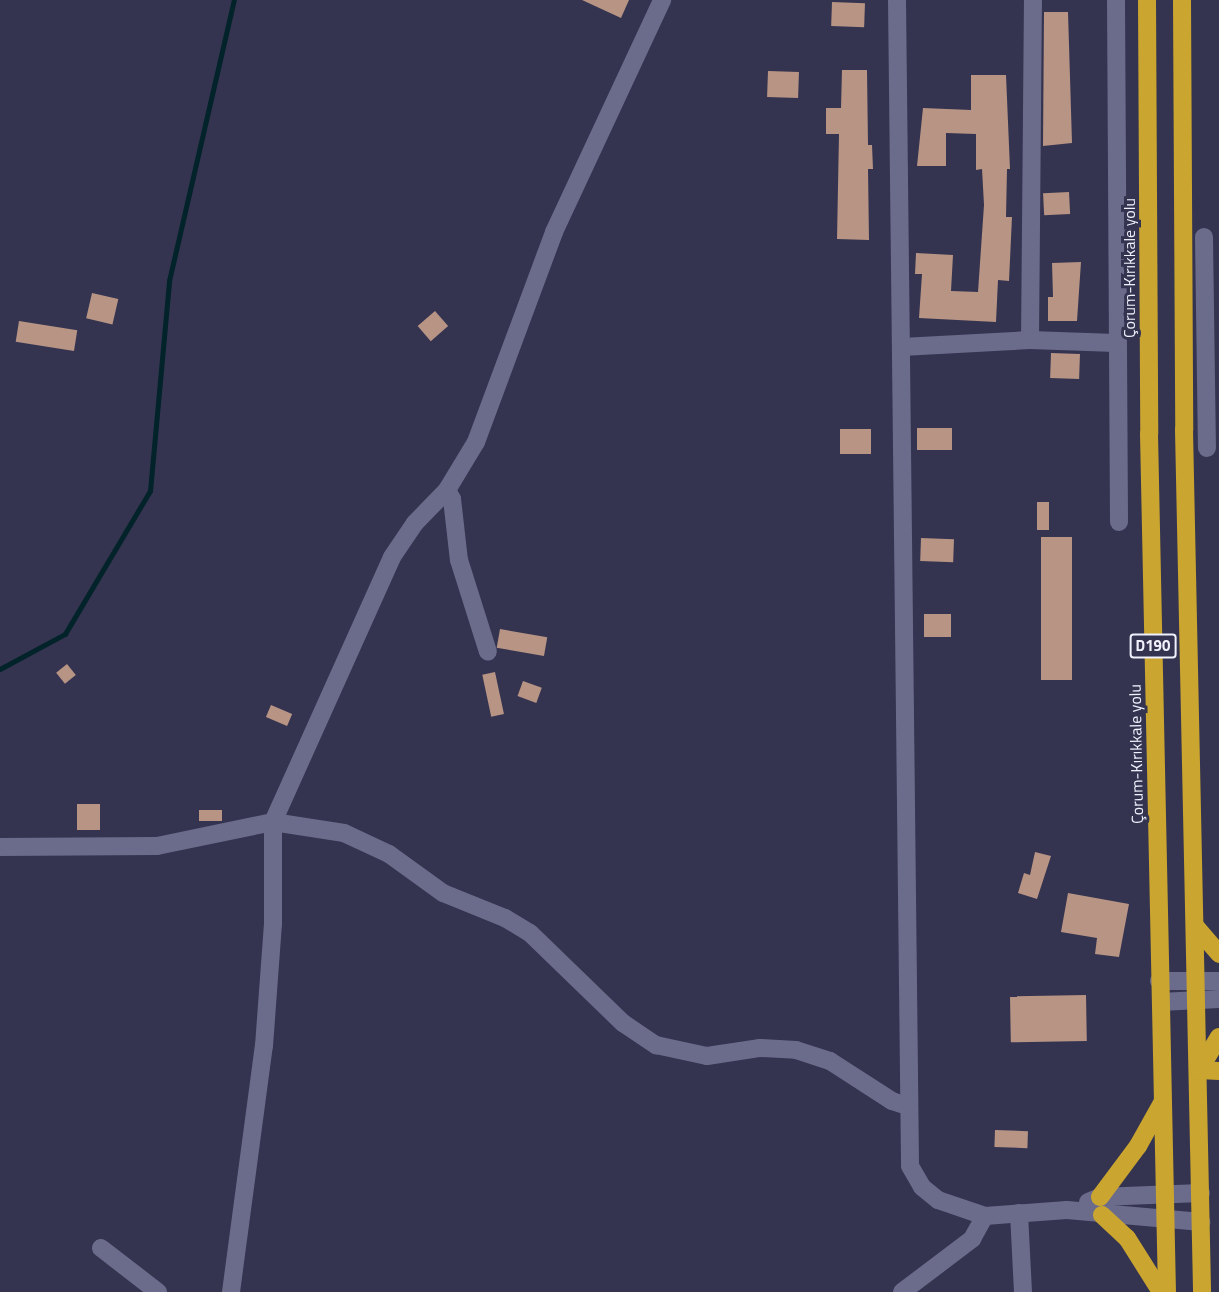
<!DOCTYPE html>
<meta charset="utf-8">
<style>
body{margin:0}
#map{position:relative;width:1219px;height:1292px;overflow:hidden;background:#343450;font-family:"Titillium Web",sans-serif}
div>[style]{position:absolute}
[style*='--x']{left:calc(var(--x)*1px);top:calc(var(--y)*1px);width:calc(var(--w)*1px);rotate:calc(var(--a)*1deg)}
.stream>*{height:4.5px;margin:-2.25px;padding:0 2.25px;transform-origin:2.25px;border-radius:2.25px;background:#022329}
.building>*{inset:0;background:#b79484;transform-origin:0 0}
.minor>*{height:18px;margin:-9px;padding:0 9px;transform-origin:9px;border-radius:9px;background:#6b6b8b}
.highway>*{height:18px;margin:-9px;padding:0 9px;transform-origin:9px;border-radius:9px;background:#caa52f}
span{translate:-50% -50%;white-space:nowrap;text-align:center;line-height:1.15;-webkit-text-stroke:6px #343450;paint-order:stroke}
.shield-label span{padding:2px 4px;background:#343450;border:2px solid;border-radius:4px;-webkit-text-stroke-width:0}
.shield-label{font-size:15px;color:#f0f1fc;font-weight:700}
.street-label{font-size:16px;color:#f0f1fc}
</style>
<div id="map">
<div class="stream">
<div style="--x:0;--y:669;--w:74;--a:-28.3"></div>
<div style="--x:65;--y:634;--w:166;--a:-59.3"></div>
<div style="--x:150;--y:491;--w:211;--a:-84.8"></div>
<div style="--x:169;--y:281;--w:288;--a:-77"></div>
</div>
<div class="building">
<div style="clip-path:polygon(582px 0,629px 0,621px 18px)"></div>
<div style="left:832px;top:2px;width:33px;height:24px;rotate:2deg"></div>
<div style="clip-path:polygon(1044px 12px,1068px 12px,1072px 143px,1043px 146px)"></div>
<div style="clip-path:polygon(842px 70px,867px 70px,868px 145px,872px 145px,873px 169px,868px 169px,869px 240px,837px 239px,839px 134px,826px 134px,826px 108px,841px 108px)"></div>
<div style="left:768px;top:71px;width:31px;height:26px;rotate:2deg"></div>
<div style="clip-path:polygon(971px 75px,1006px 75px,1010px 169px,1007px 169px,1006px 217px,1012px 217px,1009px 281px,998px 280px,996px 322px,919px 318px,922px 274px,915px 274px,916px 253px,953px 255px,951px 291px,978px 292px,984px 205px,982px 169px,976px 170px,976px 134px,946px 133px,946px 166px,917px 166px,923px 108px,971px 110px)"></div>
<div style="left:1069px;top:192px;width:22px;height:26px;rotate:87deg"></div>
<div style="clip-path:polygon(1081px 262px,1077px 321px,1048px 321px,1048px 297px,1053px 297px,1052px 263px)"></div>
<div style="left:92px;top:293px;width:27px;height:26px;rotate:13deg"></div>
<div style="left:435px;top:311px;width:20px;height:23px;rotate:49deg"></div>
<div style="left:19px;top:321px;width:59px;height:21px;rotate:9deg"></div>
<div style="left:1051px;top:353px;width:29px;height:25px;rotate:2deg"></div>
<div style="left:917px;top:428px;width:35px;height:22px"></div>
<div style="left:840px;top:429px;width:31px;height:25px"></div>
<div style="left:1037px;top:502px;width:12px;height:28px"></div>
<div style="left:1041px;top:537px;width:31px;height:143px"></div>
<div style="left:921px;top:538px;width:33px;height:23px;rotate:2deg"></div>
<div style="left:924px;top:614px;width:27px;height:23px"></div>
<div style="left:500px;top:629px;width:48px;height:19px;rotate:10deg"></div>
<div style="left:67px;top:664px;width:14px;height:14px;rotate:51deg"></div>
<div style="left:495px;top:672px;width:43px;height:13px;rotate:78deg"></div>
<div style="left:523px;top:681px;width:20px;height:16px;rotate:20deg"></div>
<div style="left:271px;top:705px;width:23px;height:13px;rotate:23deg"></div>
<div style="left:77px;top:804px;width:23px;height:26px"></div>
<div style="left:222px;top:810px;width:11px;height:23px;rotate:90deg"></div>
<div style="clip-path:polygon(1035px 852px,1051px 856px,1037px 899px,1018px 893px,1024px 873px,1030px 875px)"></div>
<div style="clip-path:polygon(1068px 893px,1129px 904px,1119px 957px,1095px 954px,1097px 938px,1061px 932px)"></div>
<div style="left:1086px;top:995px;width:46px;height:76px;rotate:89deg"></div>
<div style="left:995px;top:1130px;width:33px;height:17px;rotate:2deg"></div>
</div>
<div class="minor">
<div style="--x:897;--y:0;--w:1166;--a:89.36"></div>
<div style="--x:910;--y:1166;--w:24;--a:60"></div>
<div style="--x:922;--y:1187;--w:21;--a:39"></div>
<div style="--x:938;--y:1200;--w:50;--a:18.8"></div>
<div style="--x:985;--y:1216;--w:82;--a:-4.2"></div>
<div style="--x:1067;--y:1210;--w:135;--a:5.1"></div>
<div style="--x:1116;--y:0;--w:522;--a:89.67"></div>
<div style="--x:1204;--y:237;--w:211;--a:89.2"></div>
<div style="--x:1030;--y:340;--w:340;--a:-89.5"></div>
<div style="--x:902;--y:347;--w:128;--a:-3.1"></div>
<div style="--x:1030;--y:340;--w:86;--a:2"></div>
<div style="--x:447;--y:490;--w:10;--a:61"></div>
<div style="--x:452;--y:499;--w:61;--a:83.5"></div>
<div style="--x:459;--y:560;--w:96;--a:72.5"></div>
<div style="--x:0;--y:847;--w:157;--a:-0.4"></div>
<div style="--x:157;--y:846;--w:118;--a:-11.7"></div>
<div style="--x:273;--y:822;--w:72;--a:8.8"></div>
<div style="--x:344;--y:833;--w:50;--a:25"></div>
<div style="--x:389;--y:854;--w:67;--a:35.8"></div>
<div style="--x:443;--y:893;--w:67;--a:22"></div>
<div style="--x:505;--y:918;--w:29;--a:31"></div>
<div style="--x:530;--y:933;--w:129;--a:44.1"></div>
<div style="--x:623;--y:1023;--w:40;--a:34"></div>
<div style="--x:656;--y:1045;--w:52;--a:12.2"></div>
<div style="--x:707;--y:1056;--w:54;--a:-8.6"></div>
<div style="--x:760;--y:1048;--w:36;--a:3"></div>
<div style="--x:796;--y:1050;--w:36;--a:18"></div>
<div style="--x:830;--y:1061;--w:74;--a:32.8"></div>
<div style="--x:892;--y:1101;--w:16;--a:18"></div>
<div style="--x:1159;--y:981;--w:60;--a:0"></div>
<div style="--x:1161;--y:1002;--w:58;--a:-3"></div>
<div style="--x:1088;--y:1202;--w:13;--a:-23"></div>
<div style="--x:1100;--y:1197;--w:101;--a:-2.3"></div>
<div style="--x:1019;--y:1213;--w:79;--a:87.1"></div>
<div style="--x:101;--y:1248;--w:72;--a:37.7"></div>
<div style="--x:231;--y:1292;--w:248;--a:-82.4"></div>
<div style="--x:264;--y:1046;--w:122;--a:-85.8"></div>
<div style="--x:273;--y:924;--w:102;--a:-90"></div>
<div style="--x:273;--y:822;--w:290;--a:-65.8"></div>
<div style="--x:392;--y:557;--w:41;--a:-55.9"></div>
<div style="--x:415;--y:523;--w:46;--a:-45.9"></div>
<div style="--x:447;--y:490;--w:56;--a:-58.9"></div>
<div style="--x:476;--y:442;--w:224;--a:-69.6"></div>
<div style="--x:554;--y:232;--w:256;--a:-65"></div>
<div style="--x:902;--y:1292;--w:88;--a:-37.1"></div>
<div style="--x:972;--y:1239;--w:26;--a:-61"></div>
</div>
<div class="highway">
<div style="--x:1147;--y:0;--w:434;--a:89.7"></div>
<div style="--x:1149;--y:434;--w:858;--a:88.8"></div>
<div style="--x:1182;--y:0;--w:430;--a:89.7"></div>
<div style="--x:1184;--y:430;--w:862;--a:88.8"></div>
<div style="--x:1195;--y:926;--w:37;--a:49"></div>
<div style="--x:1219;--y:1037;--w:39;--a:121"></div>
<div style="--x:1199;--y:1070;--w:20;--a:3"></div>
<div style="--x:1100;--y:1197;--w:64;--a:-53.3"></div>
<div style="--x:1138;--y:1146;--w:49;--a:-60.8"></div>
<div style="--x:1102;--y:1215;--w:34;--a:43"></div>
<div style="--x:1127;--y:1238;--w:64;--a:57.8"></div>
</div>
<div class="shield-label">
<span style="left:1153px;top:646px">D190</span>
</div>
<div class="street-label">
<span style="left:1129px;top:268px;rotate:-90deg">Çorum-Kırıkkale yolu</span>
<span style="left:1136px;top:754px;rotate:-91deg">Çorum-Kırıkkale yolu</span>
</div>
</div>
